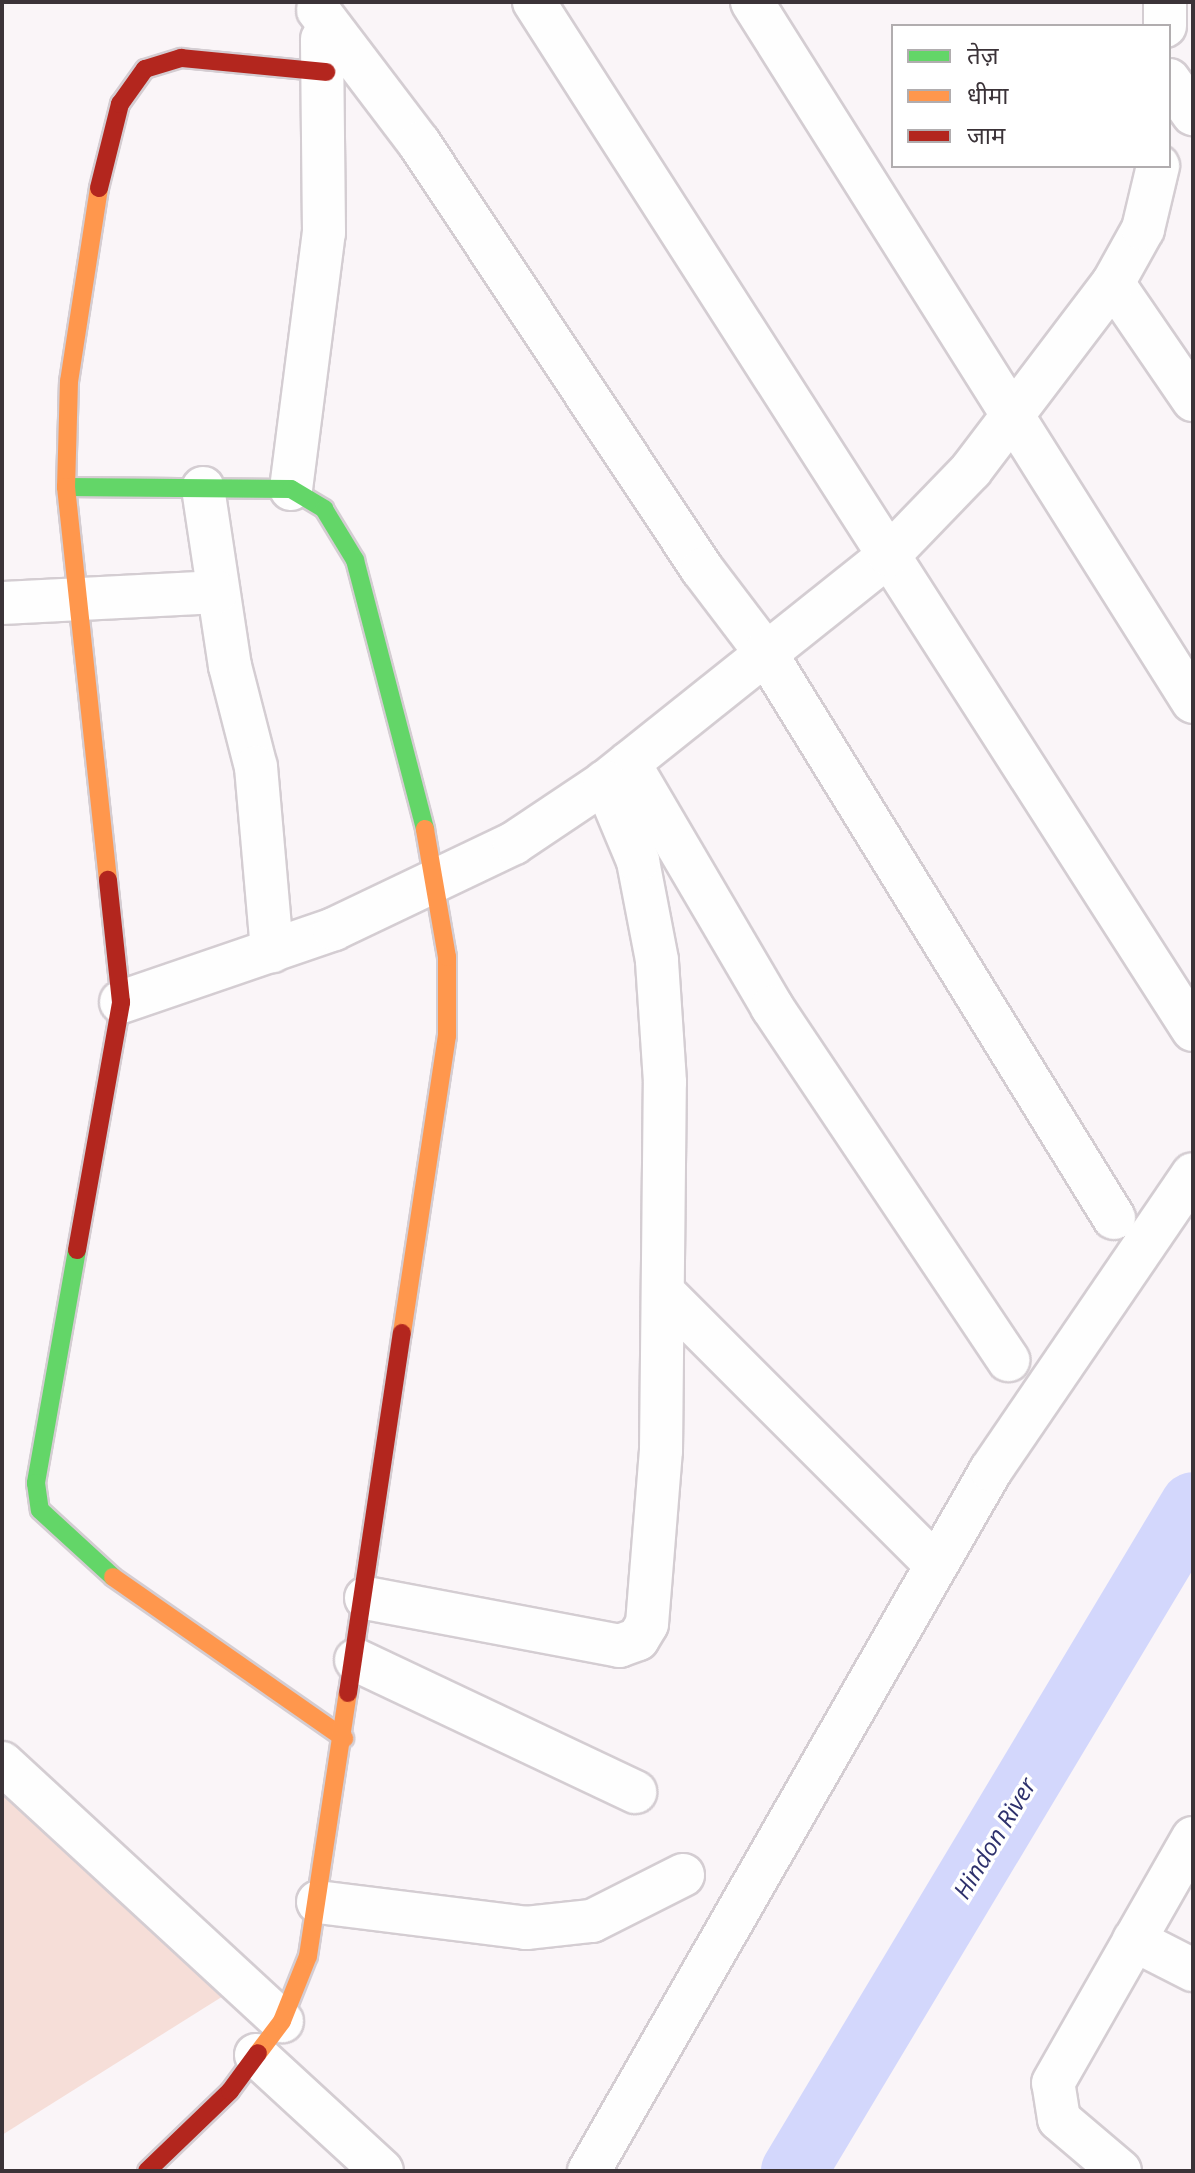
<!DOCTYPE html>
<meta charset="utf-8">
<style>
body{margin:0}
#map{position:relative;width:1195px;height:2173px;overflow:hidden;background:#faf5f8;font-family:"Open Sans","Noto Sans Devanagari",sans-serif}
div>[style]{position:absolute}
[style*='--x']{left:calc(var(--x)*1px);top:calc(var(--y)*1px);width:calc(var(--w)*1px);rotate:calc(var(--a)*1deg)}
.green>*{inset:0;background:#f6ded8}
.river>*{height:66px;margin:-33px;padding:0 33px;transform-origin:33px;border-radius:33px;background:#d3d7fc}
.roads{filter:drop-shadow(2px 0 #d4cdd2) drop-shadow(-2px 0 #d4cdd2) drop-shadow(0 2px #d4cdd2) drop-shadow(0 -2px #d4cdd2)}
.street>*{height:42px;margin:-21px;padding:0 21px;transform-origin:21px;border-radius:21px;background:#fefefe}
.fast>*{height:18px;margin:-9px;padding:0 9px;transform-origin:9px;border-radius:9px;background:#63d668}
.slow>*{height:18px;margin:-9px;padding:0 9px;transform-origin:9px;border-radius:9px;background:#ff974d}
.jam>*{height:18px;margin:-9px;padding:0 9px;transform-origin:9px;border-radius:9px;background:#b3261e}
span{translate:-50% -50%;white-space:nowrap;text-align:center;line-height:1.15;-webkit-text-stroke:7px #fff;paint-order:stroke}
.water-label{font-size:24px;color:#2e316c;font-style:italic}
.frame{position:absolute;inset:0;border:4px solid #3b3338;pointer-events:none}
.legend{position:absolute;left:891px;top:24px;width:280px;height:144px;box-sizing:border-box;background:#fff;border:2px solid #b1adaf;margin:0;padding:10px 14px;list-style:none;font-size:24px;color:#3b3338}
.legend li{display:flex;align-items:center;gap:16px;height:40px}
.legend b{width:40px;border:2px solid #b1adaf}
</style>
<div id="map">
<div class="green">
<div style="clip-path:polygon(2px 1780px,228px 1993px,2px 2135px)"></div>
</div>
<div class="river">
<div style="--x:794;--y:2171;--w:776;--a:-59.07"></div>
</div>
<div class="roads">
<div class="street">
<div style="--x:534;--y:2;--w:1221;--a:57.34"></div>
<div style="--x:752;--y:2;--w:827;--a:57.79"></div>
<div style="--x:1165;--y:2;--w:24;--a:90"></div>
<div style="--x:318;--y:10;--w:167;--a:52.8"></div>
<div style="--x:419;--y:143;--w:511;--a:56.4"></div>
<div style="--x:702;--y:569;--w:104;--a:52.8"></div>
<div style="--x:765;--y:652;--w:665;--a:58.34"></div>
<div style="--x:1169;--y:80;--w:42;--a:54.8"></div>
<div style="--x:1113;--y:283;--w:142;--a:55.6"></div>
<div style="--x:203;--y:488;--w:180;--a:81.4"></div>
<div style="--x:230;--y:666;--w:104;--a:75.6"></div>
<div style="--x:256;--y:767;--w:185;--a:85"></div>
<div style="--x:291;--y:489;--w:258;--a:-82.7"></div>
<div style="--x:324;--y:233;--w:194;--a:-90.6"></div>
<div style="--x:2;--y:603;--w:215;--a:-2.9"></div>
<div style="--x:629;--y:763;--w:283;--a:59.6"></div>
<div style="--x:772;--y:1007;--w:425;--a:56.2"></div>
<div style="--x:121;--y:1002;--w:225;--a:-18.9"></div>
<div style="--x:334;--y:929;--w:199;--a:-25.5"></div>
<div style="--x:514;--y:843;--w:110;--a:-33.8"></div>
<div style="--x:605;--y:782;--w:364;--a:-38.6"></div>
<div style="--x:889;--y:555;--w:118;--a:-46"></div>
<div style="--x:971;--y:470;--w:235;--a:-52.8"></div>
<div style="--x:1113;--y:283;--w:62;--a:-60.9"></div>
<div style="--x:1143;--y:229;--w:65;--a:-76.6"></div>
<div style="--x:665;--y:1294;--w:383;--a:45"></div>
<div style="--x:366;--y:1598;--w:258;--a:10.7"></div>
<div style="--x:619;--y:1646;--w:20;--a:-20"></div>
<div style="--x:638;--y:1639;--w:17;--a:-59"></div>
<div style="--x:647;--y:1624;--w:174;--a:-85.4"></div>
<div style="--x:661;--y:1451;--w:369;--a:-89.4"></div>
<div style="--x:665;--y:1082;--w:122;--a:-93.8"></div>
<div style="--x:657;--y:960;--w:101;--a:-100.9"></div>
<div style="--x:638;--y:861;--w:86;--a:-112.7"></div>
<div style="--x:356;--y:1660;--w:309;--a:25.3"></div>
<div style="--x:2;--y:1763;--w:381;--a:42.7"></div>
<div style="--x:318;--y:1902;--w:210;--a:7.1"></div>
<div style="--x:526;--y:1928;--w:66;--a:-6.1"></div>
<div style="--x:592;--y:1921;--w:102;--a:-26.8"></div>
<div style="--x:1134;--y:1940;--w:66;--a:27"></div>
<div style="--x:256;--y:2055;--w:171;--a:42.6"></div>
<div style="--x:589;--y:2171;--w:808;--a:-60.17"></div>
<div style="--x:991;--y:1470;--w:358;--a:-55.7"></div>
<div style="--x:1120;--y:2171;--w:80;--a:-139.6"></div>
<div style="--x:1059;--y:2119;--w:36;--a:-99"></div>
<div style="--x:1053;--y:2083;--w:282;--a:-60.3"></div>
</div>
<div class="fast">
<div style="--x:66;--y:487;--w:225;--a:0.5"></div>
<div style="--x:291;--y:489;--w:39;--a:31"></div>
<div style="--x:324;--y:509;--w:60;--a:58.7"></div>
<div style="--x:355;--y:560;--w:278;--a:75.4"></div>
<div style="--x:77;--y:1250;--w:237;--a:100"></div>
<div style="--x:36;--y:1483;--w:27;--a:82"></div>
<div style="--x:40;--y:1510;--w:99;--a:42.5"></div>
</div>
<div class="slow">
<div style="--x:99;--y:188;--w:195;--a:98.8"></div>
<div style="--x:69;--y:381;--w:106;--a:91.6"></div>
<div style="--x:66;--y:487;--w:395;--a:83.9"></div>
<div style="--x:402;--y:1333;--w:300;--a:-81.4"></div>
<div style="--x:447;--y:1036;--w:79;--a:-90"></div>
<div style="--x:447;--y:957;--w:130;--a:-99.8"></div>
<div style="--x:113;--y:1577;--w:282;--a:34.9"></div>
<div style="--x:258;--y:2053;--w:40;--a:-53"></div>
<div style="--x:282;--y:2021;--w:70;--a:-68.2"></div>
<div style="--x:308;--y:1956;--w:266;--a:-81.4"></div>
</div>
<div class="jam">
<div style="--x:99;--y:188;--w:87;--a:-76"></div>
<div style="--x:120;--y:104;--w:43;--a:-54.5"></div>
<div style="--x:145;--y:69;--w:38;--a:-17"></div>
<div style="--x:181;--y:58;--w:146;--a:5.5"></div>
<div style="--x:77;--y:1250;--w:252;--a:-79.9"></div>
<div style="--x:121;--y:1002;--w:123;--a:-96.1"></div>
<div style="--x:348;--y:1693;--w:364;--a:-81.5"></div>
<div style="--x:147;--y:2171;--w:115;--a:-43.9"></div>
<div style="--x:230;--y:2091;--w:47;--a:-53.6"></div>
</div>
</div>
<div class="water-label">
<span style="left:994px;top:1838px;rotate:-59deg">Hindon River</span>
</div>
<div class="frame"></div>
<ul class="legend">
<li><b style="height:10px;background:#63d668"></b>तेज़</li>
<li><b style="height:10px;background:#ff974d"></b>धीमा</li>
<li><b style="height:10px;background:#b3261e"></b>जाम</li>
</ul>
</div>
